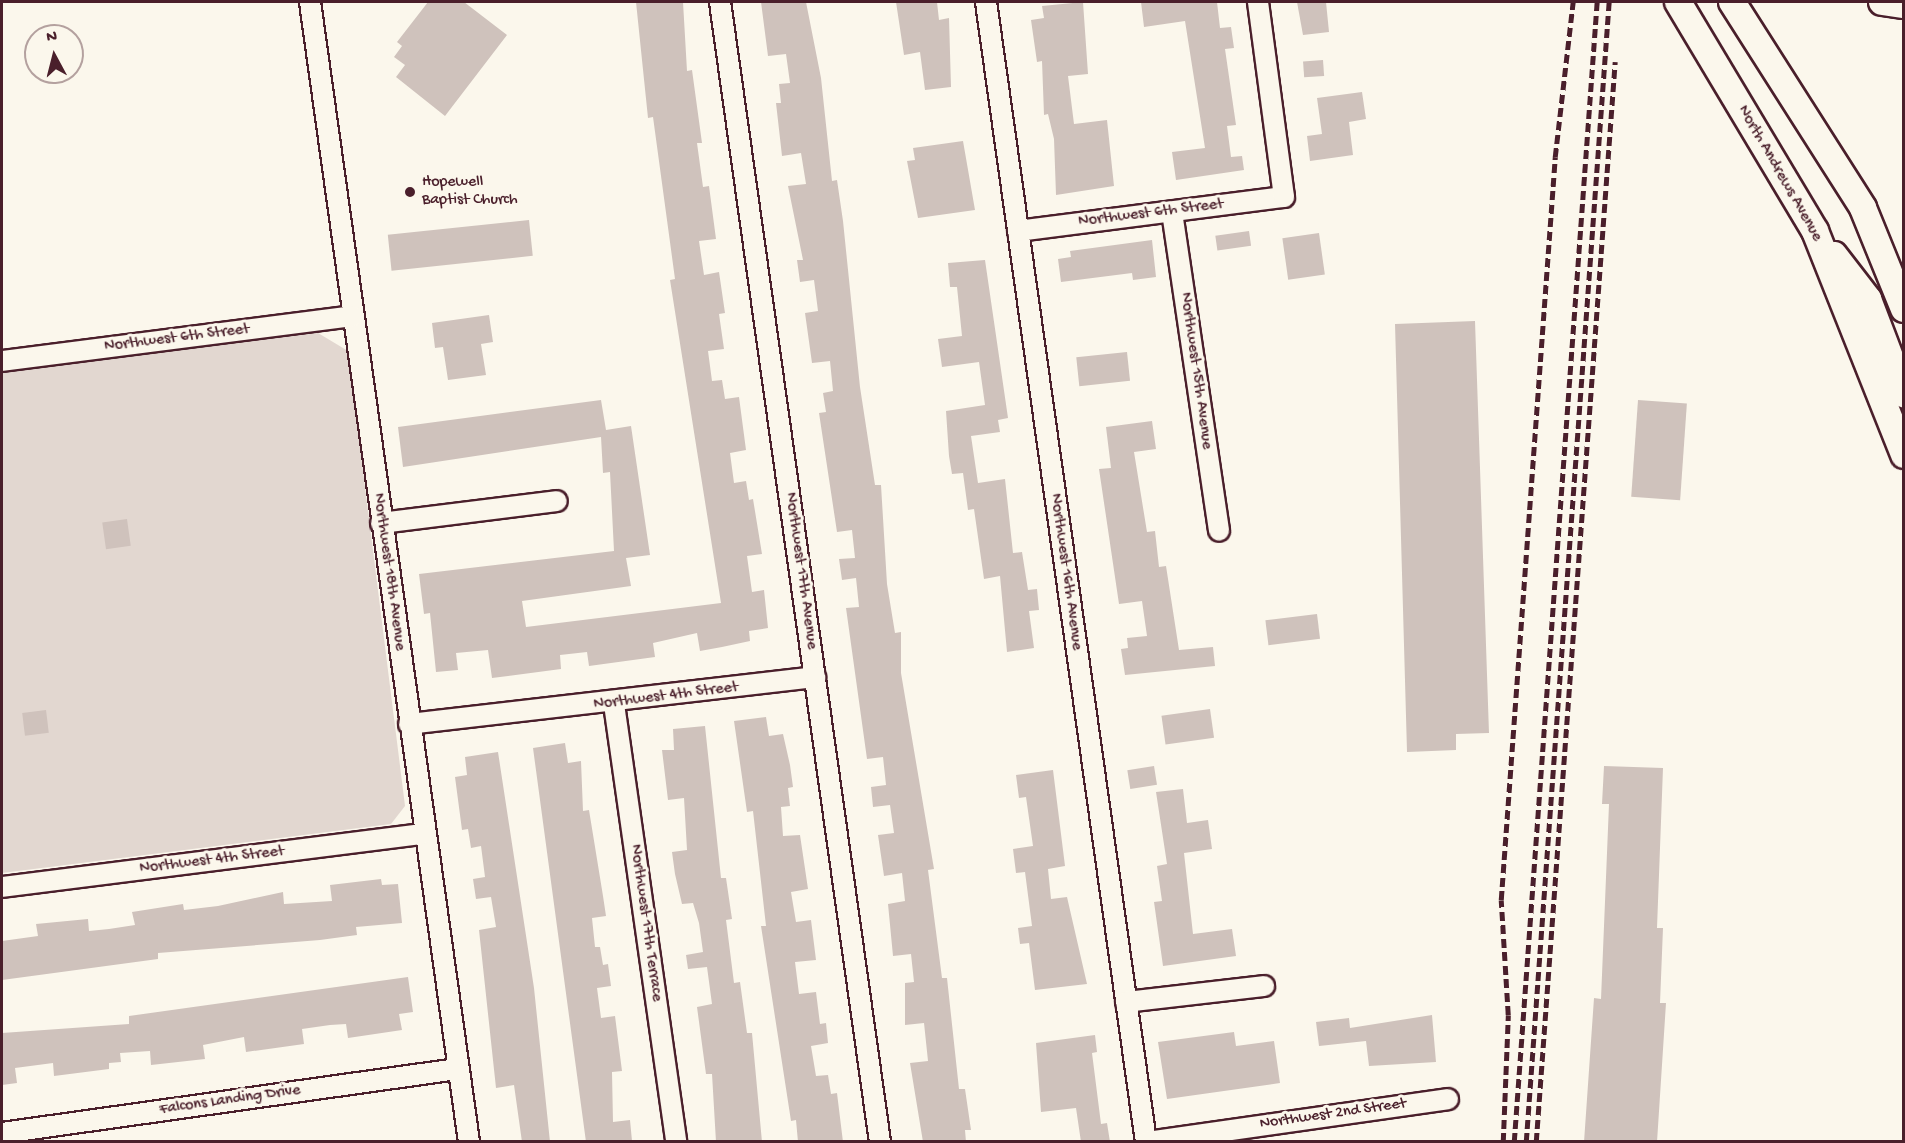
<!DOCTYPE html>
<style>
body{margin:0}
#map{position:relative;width:1905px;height:1143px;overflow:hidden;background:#fbf7ec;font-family:"Gochi Hand",sans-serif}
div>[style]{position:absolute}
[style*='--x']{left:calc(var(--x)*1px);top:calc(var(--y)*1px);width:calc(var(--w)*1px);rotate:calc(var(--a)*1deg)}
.green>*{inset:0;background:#e2d7d0}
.building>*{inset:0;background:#cfc2bc;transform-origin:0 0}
.roads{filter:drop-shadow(2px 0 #4a1f2b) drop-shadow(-2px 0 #4a1f2b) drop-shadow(0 2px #4a1f2b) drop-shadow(0 -2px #4a1f2b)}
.minor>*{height:20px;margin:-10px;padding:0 10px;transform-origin:10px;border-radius:10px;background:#fbf7ec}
.major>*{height:26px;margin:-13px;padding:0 13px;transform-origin:13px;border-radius:13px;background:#fbf7ec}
.rail>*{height:4.5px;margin-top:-2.25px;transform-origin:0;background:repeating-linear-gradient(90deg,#4a1f2b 0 9px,transparent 0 13.5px)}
.dots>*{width:16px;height:16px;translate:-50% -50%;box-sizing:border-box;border:3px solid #fbf7ec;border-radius:50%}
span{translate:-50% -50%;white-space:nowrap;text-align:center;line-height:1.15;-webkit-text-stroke:6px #fbf7ec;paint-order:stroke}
.street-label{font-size:16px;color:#4a1f2b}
.poi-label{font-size:16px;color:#4a1f2b}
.left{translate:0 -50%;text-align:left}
.frame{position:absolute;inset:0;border:3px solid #4a1f2b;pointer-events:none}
.north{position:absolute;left:24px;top:24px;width:60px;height:60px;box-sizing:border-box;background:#fbf7ec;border:2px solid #b4a19f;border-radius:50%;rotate:353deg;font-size:16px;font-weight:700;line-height:24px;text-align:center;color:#4a1f2b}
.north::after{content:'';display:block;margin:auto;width:21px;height:27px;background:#4a1f2b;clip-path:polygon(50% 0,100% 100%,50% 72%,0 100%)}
</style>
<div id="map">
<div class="green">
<div style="clip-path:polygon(318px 333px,348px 351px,405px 806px,391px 824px,2px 873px,2px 373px)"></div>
</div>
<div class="building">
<div style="clip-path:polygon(428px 2px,464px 2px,507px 35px,445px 116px,396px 77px,405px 65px,394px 57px,402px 46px,397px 42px)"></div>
<div style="clip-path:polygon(636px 2px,683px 2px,687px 71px,692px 70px,702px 143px,697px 143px,703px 187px,709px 186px,716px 239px,699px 241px,704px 275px,719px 272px,725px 313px,719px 314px,724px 349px,708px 351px,712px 381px,722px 380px,725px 399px,739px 397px,746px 450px,730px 453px,734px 483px,746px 481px,749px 500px,753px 499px,762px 554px,747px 556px,752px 592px,764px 590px,768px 628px,749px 631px,750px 641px,722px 647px,700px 651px,697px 633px,653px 643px,655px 657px,589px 666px,587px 652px,560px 655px,561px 669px,492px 678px,488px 650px,456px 653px,458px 670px,436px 672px,430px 613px,424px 614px,419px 574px,614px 551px,610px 472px,603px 473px,601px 437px,403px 467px,398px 427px,601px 400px,606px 430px,631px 426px,650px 555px,626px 558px,631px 586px,522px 601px,526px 627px,721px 603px,670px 280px,675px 279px,653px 117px,648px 118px)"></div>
<div style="clip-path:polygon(761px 2px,806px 2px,821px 78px,832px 181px,837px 180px,843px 221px,860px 387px,875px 485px,881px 485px,887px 584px,895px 633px,901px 632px,901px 673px,934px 869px,928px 870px,942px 978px,947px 978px,959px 1089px,965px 1089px,971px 1130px,965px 1130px,966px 1142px,923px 1142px,910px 1063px,928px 1061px,924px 1023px,905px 1025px,905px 983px,914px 982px,911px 954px,893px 956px,888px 904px,905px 901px,902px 873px,884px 876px,878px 835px,894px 833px,890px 805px,873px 807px,871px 787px,886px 785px,883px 757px,867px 759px,846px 608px,859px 607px,856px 578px,842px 580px,839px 559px,855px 558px,852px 530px,837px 532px,819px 413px,826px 412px,823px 393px,833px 391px,830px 361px,812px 363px,805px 313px,818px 311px,814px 280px,800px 282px,797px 260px,803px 260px,788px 186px,806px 184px,801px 153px,782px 156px,776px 103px,781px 103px,779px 84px,790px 83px,786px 54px,768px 56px)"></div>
<div style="clip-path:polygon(896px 2px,937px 2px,939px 20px,949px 18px,951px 87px,925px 90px,920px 52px,904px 55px)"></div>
<div style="clip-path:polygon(1083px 2px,1088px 74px,1068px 76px,1074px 124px,1107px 120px,1114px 186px,1056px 195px,1054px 139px,1048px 114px,1044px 115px,1042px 61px,1037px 62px,1031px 20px,1044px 18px,1042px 6px)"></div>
<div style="clip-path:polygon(1141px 2px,1217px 2px,1220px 28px,1231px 27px,1234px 48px,1225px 49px,1236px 125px,1227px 126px,1231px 157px,1242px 156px,1244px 170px,1176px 180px,1172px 152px,1205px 148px,1185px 21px,1144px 27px)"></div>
<div style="clip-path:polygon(1297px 2px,1326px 2px,1329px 32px,1303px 35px)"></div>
<div style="left:1323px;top:60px;width:16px;height:20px;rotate:86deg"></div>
<div style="clip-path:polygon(1362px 92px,1366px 119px,1349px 122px,1353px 155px,1310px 161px,1307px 136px,1322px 134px,1317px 98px)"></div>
<div style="clip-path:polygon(963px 141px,975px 210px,918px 218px,907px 161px,915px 160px,913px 148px)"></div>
<div style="left:529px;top:220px;width:36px;height:142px;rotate:84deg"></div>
<div style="left:1249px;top:231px;width:15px;height:34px;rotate:82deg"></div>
<div style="left:1319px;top:233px;width:42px;height:37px;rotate:82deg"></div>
<div style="clip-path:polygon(1152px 240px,1156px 277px,1133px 280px,1132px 273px,1061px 282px,1058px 259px,1071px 257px,1070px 251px)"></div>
<div style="clip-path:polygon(985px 260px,1008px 418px,998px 420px,1000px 432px,971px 436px,978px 483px,1005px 479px,1013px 553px,1022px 552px,1028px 590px,1037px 589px,1039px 610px,1029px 611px,1034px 648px,1007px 652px,1000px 576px,984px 579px,974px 509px,968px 510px,963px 473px,952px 474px,949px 456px,946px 411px,985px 405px,979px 362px,942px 367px,938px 339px,962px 336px,957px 287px,950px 287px,948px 263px)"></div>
<div style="clip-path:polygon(489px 315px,493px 342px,481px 344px,486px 375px,448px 380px,443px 347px,435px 348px,432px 323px)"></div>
<div style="clip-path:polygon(1475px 321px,1489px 733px,1456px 734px,1456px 750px,1407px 752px,1395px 324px)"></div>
<div style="left:1127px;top:352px;width:29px;height:51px;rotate:84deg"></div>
<div style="left:1638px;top:400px;width:49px;height:97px;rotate:4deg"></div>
<div style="clip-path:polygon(1152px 421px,1156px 449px,1134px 452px,1147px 532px,1155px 531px,1159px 567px,1166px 566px,1179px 650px,1213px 647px,1215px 666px,1125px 675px,1121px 649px,1128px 648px,1127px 638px,1147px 636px,1142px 601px,1119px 604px,1099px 469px,1111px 468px,1106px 427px)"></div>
<div style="left:127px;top:519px;width:27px;height:25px;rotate:82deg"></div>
<div style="left:1317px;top:614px;width:25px;height:52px;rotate:83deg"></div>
<div style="left:1210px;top:709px;width:29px;height:49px;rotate:82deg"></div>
<div style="left:46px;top:710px;width:23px;height:24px;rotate:83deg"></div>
<div style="clip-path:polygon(766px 717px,769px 736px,783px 734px,790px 765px,793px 787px,788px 788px,790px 806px,781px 807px,783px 836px,800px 835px,808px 889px,791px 892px,796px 922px,811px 920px,816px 960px,795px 962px,799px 994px,816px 992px,820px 1024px,826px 1023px,828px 1043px,811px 1046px,816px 1076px,828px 1075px,831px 1094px,837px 1093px,843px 1142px,798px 1142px,796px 1120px,791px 1121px,761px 926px,766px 926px,753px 811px,747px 812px,734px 721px)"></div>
<div style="clip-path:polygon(705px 726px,721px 878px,726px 878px,732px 919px,726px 920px,734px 983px,740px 982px,747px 1033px,752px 1033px,762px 1142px,716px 1142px,712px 1074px,706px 1074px,697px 1007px,712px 1004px,707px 967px,688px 969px,686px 955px,703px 952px,699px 923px,693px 903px,682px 904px,675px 874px,672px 852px,687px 850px,684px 798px,668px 800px,662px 750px,674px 750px,673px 729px)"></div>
<div style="clip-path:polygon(565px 743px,568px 763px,581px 761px,583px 811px,589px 810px,603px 896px,606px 916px,592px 918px,595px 947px,600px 947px,603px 965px,608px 964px,611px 986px,597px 988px,601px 1018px,615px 1016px,622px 1071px,612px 1072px,613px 1122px,630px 1120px,632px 1141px,586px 1142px,533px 748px)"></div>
<div style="clip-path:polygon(498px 752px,534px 988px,550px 1142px,522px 1142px,514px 1085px,496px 1088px,479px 930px,496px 927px,491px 897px,476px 899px,473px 879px,485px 877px,481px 846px,471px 848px,468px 829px,462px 830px,455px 777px,467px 775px,465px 757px)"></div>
<div style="left:1154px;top:766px;width:19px;height:27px;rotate:81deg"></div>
<div style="clip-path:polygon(1604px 766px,1663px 768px,1657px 928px,1663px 928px,1660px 1003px,1666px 1003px,1657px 1142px,1584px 1142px,1594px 998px,1601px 999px,1609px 804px,1602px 804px)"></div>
<div style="clip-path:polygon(1053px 770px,1065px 866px,1048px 869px,1051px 899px,1067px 897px,1087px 984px,1035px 990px,1029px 943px,1020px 944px,1018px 928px,1032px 926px,1025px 872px,1016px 873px,1013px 849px,1033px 846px,1026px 797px,1019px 798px,1016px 775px)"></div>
<div style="clip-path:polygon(1183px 789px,1187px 823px,1208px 820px,1212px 849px,1184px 853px,1193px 934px,1232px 929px,1236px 956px,1163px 966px,1154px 902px,1162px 901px,1157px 866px,1167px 864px,1156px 792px)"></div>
<div style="clip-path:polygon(381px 879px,382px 885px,398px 884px,402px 923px,356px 927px,357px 935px,320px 940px,158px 953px,158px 959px,2px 980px,2px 941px,38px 936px,36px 924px,88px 919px,89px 931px,109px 929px,135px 925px,132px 912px,183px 904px,184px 910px,218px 906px,283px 892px,284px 904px,332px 901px,330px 885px)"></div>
<div style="clip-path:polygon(408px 977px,413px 1012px,399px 1014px,402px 1030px,348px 1038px,346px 1024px,330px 1025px,302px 1029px,304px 1044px,246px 1052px,244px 1037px,203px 1045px,205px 1059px,151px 1065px,150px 1051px,120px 1053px,121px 1062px,109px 1063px,109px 1069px,54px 1076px,53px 1063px,15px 1068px,17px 1083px,2px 1085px,2px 1033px,129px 1024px,129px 1016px)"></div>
<div style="clip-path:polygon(1432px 1015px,1436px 1062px,1369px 1066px,1366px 1041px,1319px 1046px,1316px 1022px,1349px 1018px,1350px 1028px)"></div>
<div style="clip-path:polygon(1234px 1032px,1236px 1046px,1274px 1041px,1280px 1083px,1167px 1099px,1158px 1042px)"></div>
<div style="clip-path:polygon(1095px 1035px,1097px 1052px,1092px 1053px,1101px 1124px,1107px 1123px,1110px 1142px,1081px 1142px,1076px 1108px,1041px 1112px,1036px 1043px)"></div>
</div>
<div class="roads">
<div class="minor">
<div style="--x:310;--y:2;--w:1151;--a:82.06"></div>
<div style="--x:720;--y:2;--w:1151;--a:82.01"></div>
<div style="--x:986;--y:2;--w:1151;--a:82.01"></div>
<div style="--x:1172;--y:212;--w:322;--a:81.6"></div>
<div style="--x:1018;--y:231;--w:268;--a:-7.3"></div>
<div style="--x:1284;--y:197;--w:197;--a:-97.6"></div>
<div style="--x:2;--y:361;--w:353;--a:-7.3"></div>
<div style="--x:381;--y:523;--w:177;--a:-7.1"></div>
<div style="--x:614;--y:704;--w:442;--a:81.9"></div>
<div style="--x:409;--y:724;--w:409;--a:-6.6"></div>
<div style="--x:2;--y:887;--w:424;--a:-7.2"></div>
<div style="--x:1126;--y:1002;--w:139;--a:-6.6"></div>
<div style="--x:2;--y:1133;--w:461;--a:-8"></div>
<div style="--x:1147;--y:1142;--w:304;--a:-8.1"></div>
</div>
<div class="major">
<div style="--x:1678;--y:2;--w:267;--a:59.1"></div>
<div style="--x:1815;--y:231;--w:241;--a:68.3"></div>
<div style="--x:1732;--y:2;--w:244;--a:57.5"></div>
<div style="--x:1863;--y:208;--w:109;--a:67.9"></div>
<div style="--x:1882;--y:2;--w:22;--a:8"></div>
<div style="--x:1834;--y:255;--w:56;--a:52.3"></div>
<div style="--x:1868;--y:299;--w:102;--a:69.2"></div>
</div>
</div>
<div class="rail">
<div style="--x:1503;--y:1142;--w:127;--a:-87.7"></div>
<div style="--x:1508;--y:1015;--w:115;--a:-93.5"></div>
<div style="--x:1501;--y:900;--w:745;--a:-85.84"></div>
<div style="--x:1555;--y:157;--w:156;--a:-83.4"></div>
<div style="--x:1514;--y:1142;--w:1143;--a:-85.84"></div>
<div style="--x:1526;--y:1142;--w:1143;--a:-85.84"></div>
<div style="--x:1536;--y:1142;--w:1083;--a:-85.82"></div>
</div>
<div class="dots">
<div style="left:410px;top:192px;background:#4a1f2b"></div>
</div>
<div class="street-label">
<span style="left:1779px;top:174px;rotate:60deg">North Andrews Avenue</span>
<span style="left:1151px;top:214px;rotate:-7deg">Northwest 6th Street</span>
<span style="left:177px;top:339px;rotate:-7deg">Northwest 6th Street</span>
<span style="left:1195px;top:371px;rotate:82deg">Northwest 15th Avenue</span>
<span style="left:800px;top:571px;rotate:82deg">Northwest 17th Avenue</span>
<span style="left:388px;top:572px;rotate:82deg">Northwest 18th Avenue</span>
<span style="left:1065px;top:572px;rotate:82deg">Northwest 16th Avenue</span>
<span style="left:666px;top:697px;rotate:-7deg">Northwest 4th Street</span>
<span style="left:212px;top:861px;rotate:-7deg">Northwest 4th Street</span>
<span style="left:645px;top:923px;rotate:82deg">Northwest 17th Terrace</span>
<span style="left:230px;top:1101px;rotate:-8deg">Falcons Landing Drive</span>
<span style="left:1333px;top:1115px;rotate:-8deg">Northwest 2nd Street</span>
</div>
<div class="poi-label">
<span class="left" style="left:422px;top:192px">Hopewell<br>Baptist Church</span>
</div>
<div class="frame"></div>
<div class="north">N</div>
</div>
